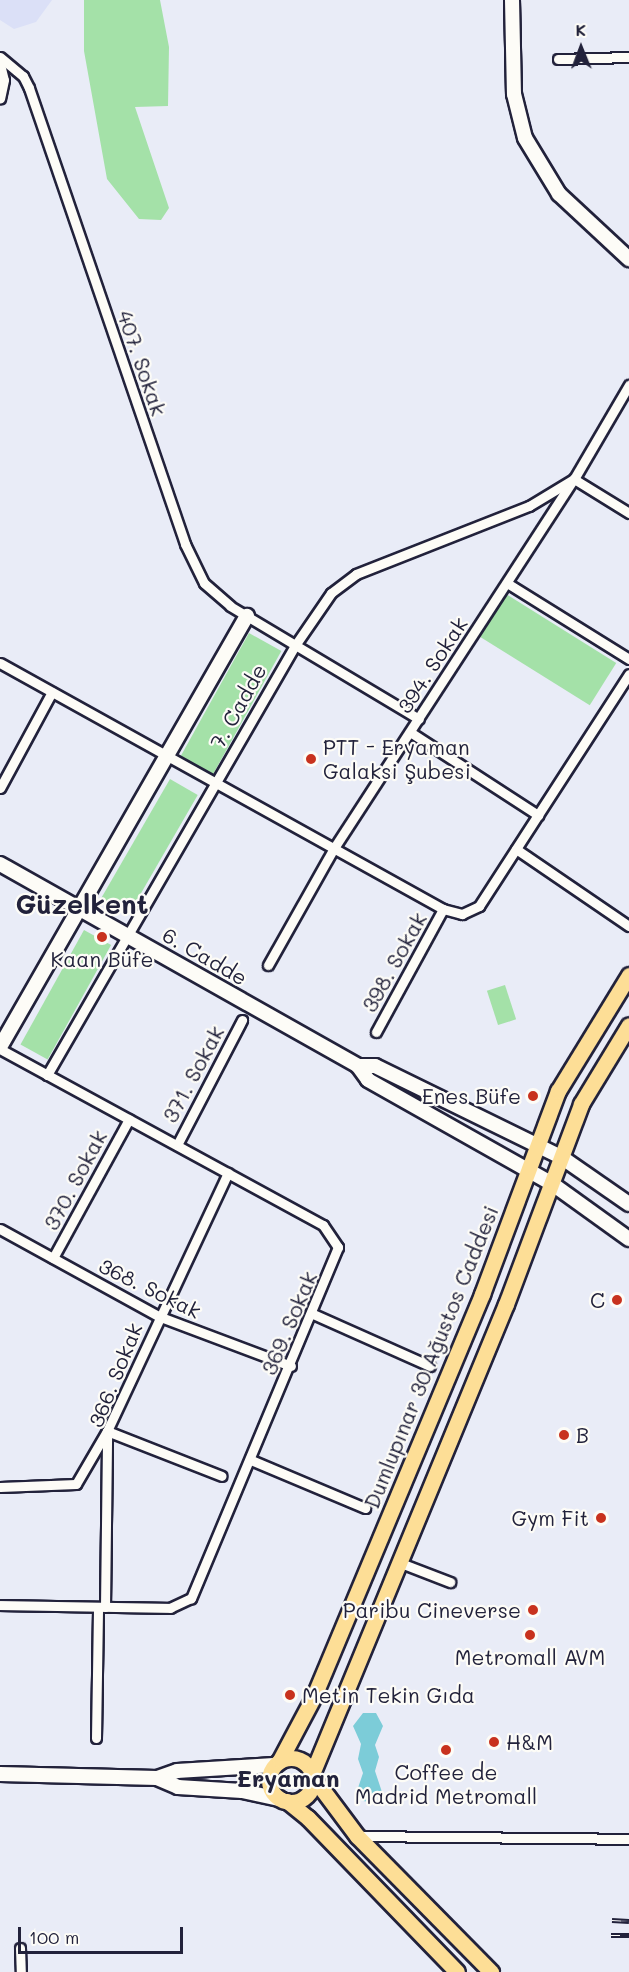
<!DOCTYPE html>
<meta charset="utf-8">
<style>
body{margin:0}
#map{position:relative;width:629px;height:1972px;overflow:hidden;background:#e9ecf7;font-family:Mali,sans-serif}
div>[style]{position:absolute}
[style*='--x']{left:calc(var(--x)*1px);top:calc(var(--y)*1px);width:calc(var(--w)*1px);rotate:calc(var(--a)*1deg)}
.built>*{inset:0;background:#dbe0f7}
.green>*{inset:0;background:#a4e1a8;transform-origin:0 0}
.water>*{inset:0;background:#7cccd8}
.roads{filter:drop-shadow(2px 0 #22223b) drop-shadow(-2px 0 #22223b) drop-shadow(0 2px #22223b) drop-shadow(0 -2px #22223b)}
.street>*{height:9px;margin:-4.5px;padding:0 4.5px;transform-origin:4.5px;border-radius:4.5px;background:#fdfcf7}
.secondary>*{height:14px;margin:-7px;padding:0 7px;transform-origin:7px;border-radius:7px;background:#fdfcf7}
.primary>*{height:15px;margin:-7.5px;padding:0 7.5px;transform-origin:7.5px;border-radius:7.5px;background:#fdde96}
.primary>.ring{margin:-7.5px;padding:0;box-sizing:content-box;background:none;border:15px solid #fdde96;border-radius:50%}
.rail>*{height:5px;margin-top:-2.5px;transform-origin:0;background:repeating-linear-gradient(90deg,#fdfcf7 0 9px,#22223b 0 18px);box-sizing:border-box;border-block:2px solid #22223b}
.dots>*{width:16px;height:16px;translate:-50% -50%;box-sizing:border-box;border:3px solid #fdfcf7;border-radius:50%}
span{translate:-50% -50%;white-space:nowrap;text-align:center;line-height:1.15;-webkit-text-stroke:4.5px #fdfcf7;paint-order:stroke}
.street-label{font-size:21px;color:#22223b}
.poi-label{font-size:21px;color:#22223b}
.left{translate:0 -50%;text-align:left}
.right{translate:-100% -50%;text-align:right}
.quarter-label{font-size:24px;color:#22223b;font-weight:700}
.district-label{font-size:27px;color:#22223b;font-weight:700}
.north{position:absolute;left:551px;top:18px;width:60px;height:60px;-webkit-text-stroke:4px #fdfcf7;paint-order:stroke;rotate:359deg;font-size:16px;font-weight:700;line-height:24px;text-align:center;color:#22223b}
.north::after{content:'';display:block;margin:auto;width:21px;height:27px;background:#22223b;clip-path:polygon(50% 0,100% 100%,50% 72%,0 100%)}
.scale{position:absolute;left:18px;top:1927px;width:165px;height:27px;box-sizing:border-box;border:3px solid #22223b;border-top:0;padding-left:8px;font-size:18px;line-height:21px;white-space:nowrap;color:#22223b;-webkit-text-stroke:4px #fdfcf7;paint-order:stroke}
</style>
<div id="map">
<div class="built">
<div style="clip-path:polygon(0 0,52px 0,36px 22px,14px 29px,0 20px)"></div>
</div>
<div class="green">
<div style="clip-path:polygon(84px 0,160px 0,169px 47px,168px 106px,135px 107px,169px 208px,161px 220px,139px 219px,107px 179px,84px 51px)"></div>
<div style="left:506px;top:594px;width:130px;height:50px;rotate:32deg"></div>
<div style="left:249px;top:633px;width:37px;height:141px;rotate:29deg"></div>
<div style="left:170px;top:779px;width:32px;height:138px;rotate:30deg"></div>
<div style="left:84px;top:930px;width:31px;height:131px;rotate:29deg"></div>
<div style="left:505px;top:985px;width:36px;height:19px;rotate:72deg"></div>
</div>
<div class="water">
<div style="clip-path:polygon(363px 1713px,376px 1713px,383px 1726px,375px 1745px,379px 1757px,375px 1771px,382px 1792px,370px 1802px,363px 1801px,357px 1791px,363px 1773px,358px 1759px,361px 1744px,353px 1726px)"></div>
</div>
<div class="roads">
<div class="street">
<div style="--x:0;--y:57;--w:30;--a:40"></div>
<div style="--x:23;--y:76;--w:13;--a:63"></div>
<div style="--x:29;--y:88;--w:482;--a:71.1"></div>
<div style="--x:185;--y:544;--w:43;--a:64"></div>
<div style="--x:204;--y:583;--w:35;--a:41"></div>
<div style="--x:230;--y:606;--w:220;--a:30.9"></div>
<div style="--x:558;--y:59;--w:71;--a:-1.6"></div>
<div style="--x:0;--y:64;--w:16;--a:76"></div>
<div style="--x:4;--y:80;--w:19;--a:102"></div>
<div style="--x:507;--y:583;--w:144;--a:31.9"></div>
<div style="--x:0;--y:663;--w:507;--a:29.04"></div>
<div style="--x:443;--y:909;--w:20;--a:15"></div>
<div style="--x:462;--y:914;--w:19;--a:-25"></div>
<div style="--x:479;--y:906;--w:276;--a:-57.1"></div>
<div style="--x:410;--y:732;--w:153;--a:33"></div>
<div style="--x:0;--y:788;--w:109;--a:-61.6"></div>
<div style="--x:516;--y:849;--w:137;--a:34.3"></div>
<div style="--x:268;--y:965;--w:134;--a:-60.6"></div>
<div style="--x:334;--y:848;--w:440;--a:-57"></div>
<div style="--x:574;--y:479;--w:109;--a:-59.7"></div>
<div style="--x:376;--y:1032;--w:140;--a:-61.4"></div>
<div style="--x:0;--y:1049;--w:368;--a:28.6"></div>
<div style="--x:323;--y:1225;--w:27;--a:56"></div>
<div style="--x:338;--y:1247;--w:381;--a:112.7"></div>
<div style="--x:191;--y:1598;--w:23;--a:155"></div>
<div style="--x:170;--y:1608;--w:170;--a:-179"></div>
<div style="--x:47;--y:1075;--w:498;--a:-60"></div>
<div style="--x:296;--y:644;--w:62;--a:-55.5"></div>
<div style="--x:331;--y:593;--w:31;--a:-37"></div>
<div style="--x:356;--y:574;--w:186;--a:-21.5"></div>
<div style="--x:529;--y:506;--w:52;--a:-31"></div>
<div style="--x:574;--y:479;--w:65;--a:31.7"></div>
<div style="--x:177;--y:1145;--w:141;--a:-62.5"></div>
<div style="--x:0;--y:1229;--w:180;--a:28.8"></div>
<div style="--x:158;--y:1316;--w:142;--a:20.6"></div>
<div style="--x:53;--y:1258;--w:158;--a:-61.3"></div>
<div style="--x:313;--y:1314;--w:128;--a:24"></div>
<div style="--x:251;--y:1460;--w:124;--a:22.8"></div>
<div style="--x:0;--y:1487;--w:76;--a:-2.3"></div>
<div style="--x:76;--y:1484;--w:61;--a:-59.7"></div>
<div style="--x:107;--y:1431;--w:123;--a:21.4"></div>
<div style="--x:398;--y:1562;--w:56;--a:21"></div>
<div style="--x:105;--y:1607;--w:176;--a:-89.3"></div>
<div style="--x:107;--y:1431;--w:285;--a:-64.9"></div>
<div style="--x:96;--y:1738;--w:131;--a:-89.1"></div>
<div style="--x:357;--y:1836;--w:272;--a:0.6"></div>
<div style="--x:20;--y:1948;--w:24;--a:88"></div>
</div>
<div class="secondary">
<div style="--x:512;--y:0;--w:94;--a:88.8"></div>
<div style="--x:514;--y:94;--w:45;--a:76"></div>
<div style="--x:525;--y:138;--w:66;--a:58.7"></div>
<div style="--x:559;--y:194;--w:96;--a:42.9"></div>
<div style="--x:0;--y:864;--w:411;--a:29.4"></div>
<div style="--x:0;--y:1047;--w:497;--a:-60.2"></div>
<div style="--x:629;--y:1204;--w:83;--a:-145.3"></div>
<div style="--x:561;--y:1157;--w:207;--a:-153.9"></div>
<div style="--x:375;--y:1066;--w:17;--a:180"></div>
<div style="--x:358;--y:1066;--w:17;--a:54"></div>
<div style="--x:368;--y:1080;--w:210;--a:29.4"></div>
<div style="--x:551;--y:1183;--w:96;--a:35.7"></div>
<div style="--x:0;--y:1774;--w:157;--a:1.5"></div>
<div style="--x:157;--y:1778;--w:21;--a:-19"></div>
<div style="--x:177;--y:1771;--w:97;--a:-3.5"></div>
<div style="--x:157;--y:1778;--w:23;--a:23"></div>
<div style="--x:178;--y:1787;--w:64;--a:3.6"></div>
<div style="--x:242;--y:1791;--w:40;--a:12"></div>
</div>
<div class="primary">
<div class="ring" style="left:269px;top:1758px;width:29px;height:29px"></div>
<div style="--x:280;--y:1760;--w:72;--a:-62"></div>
<div style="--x:314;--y:1696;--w:436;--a:-67.3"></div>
<div style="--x:482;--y:1294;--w:217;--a:-69.5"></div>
<div style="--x:558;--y:1091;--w:136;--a:-58.5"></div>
<div style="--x:312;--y:1774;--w:508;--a:-67.57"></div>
<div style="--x:506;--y:1304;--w:214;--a:-69.4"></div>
<div style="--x:581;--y:1104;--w:92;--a:-58.7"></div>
<div style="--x:313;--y:1777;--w:74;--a:53.3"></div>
<div style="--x:357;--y:1836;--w:191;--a:45.4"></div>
<div style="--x:287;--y:1801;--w:27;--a:39"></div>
<div style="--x:308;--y:1818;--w:214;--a:45.9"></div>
</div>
</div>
<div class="rail">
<div style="--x:612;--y:1920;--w:17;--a:3"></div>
<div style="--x:611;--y:1935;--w:18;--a:0"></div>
</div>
<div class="dots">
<div style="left:311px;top:759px;background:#c8321e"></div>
<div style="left:102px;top:937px;background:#c8321e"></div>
<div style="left:533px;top:1096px;background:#c8321e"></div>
<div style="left:617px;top:1300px;background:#c8321e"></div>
<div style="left:564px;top:1435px;background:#c8321e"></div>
<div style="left:601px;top:1518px;background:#c8321e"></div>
<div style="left:533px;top:1610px;background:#c8321e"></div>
<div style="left:530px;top:1635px;background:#c8321e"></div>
<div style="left:290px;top:1695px;background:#c8321e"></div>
<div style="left:494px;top:1742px;background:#c8321e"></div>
<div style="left:446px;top:1750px;background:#c8321e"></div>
</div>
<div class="street-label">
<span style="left:142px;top:363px;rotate:71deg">407. Sokak</span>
<span style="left:432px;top:665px;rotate:-57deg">394. Sokak</span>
<span style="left:238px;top:706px;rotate:-61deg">7. Cadde</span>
<span style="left:205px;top:956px;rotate:30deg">6. Cadde</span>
<span style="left:394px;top:962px;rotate:-61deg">398. Sokak</span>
<span style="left:193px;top:1074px;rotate:-62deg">371. Sokak</span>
<span style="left:75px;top:1180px;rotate:-62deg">370. Sokak</span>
<span style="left:150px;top:1288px;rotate:26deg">368. Sokak</span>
<span style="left:289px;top:1323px;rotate:-67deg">369. Sokak</span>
<span style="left:431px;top:1357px;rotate:-68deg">Dumlupınar 30 Ağustos Caddesi</span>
<span style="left:115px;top:1375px;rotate:-68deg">366. Sokak</span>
</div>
<div class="poi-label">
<span class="left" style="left:323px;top:759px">PTT - Eryaman<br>Galaksi Şubesi</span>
<span style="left:102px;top:959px">Kaan Büfe</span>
<span class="right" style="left:521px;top:1096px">Enes Büfe</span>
<span class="right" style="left:605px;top:1300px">C</span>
<span class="left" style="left:576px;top:1435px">B</span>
<span class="right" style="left:589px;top:1518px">Gym Fit</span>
<span class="right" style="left:521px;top:1610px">Paribu Cineverse</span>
<span style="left:530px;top:1657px">Metromall AVM</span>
<span class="left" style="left:302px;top:1695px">Metin Tekin Gıda</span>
<span class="left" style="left:506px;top:1742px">H&amp;M</span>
<span style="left:446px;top:1784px">Coffee de<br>Madrid Metromall</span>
</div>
<div class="quarter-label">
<span style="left:288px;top:1778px">Eryaman</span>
</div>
<div class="district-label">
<span style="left:82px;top:904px">Güzelkent</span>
</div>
<div class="north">K</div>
<div class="scale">100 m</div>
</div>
